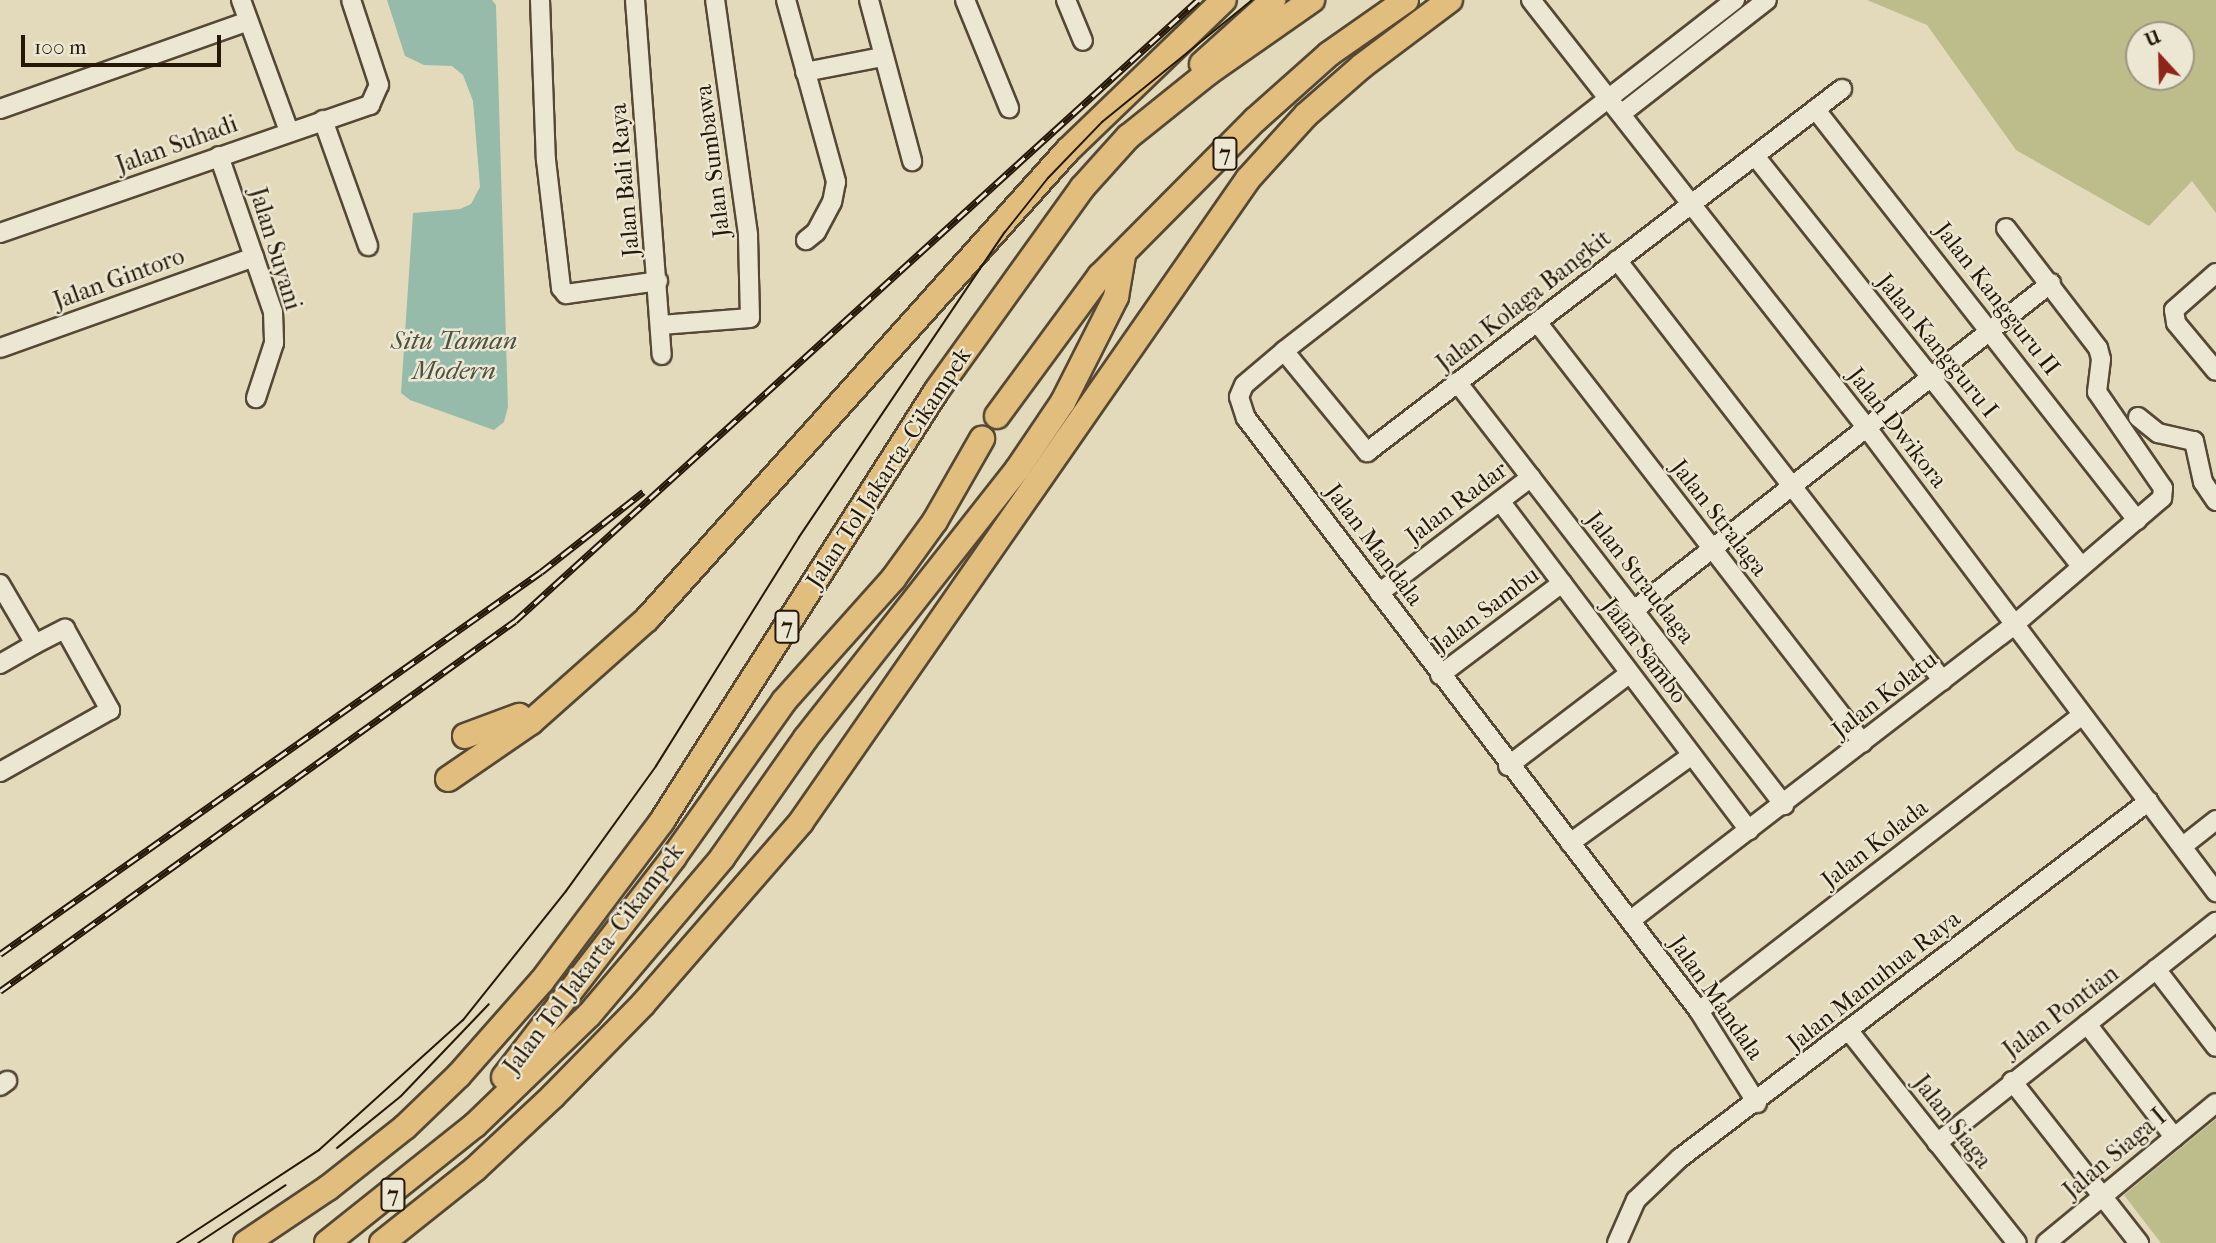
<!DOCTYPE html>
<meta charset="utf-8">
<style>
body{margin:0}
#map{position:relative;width:2216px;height:1243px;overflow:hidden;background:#e2dabb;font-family:"IM FELL French Canon",serif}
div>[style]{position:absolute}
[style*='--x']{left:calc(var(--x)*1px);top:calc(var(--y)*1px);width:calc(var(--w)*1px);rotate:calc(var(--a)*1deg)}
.green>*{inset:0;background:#bcbd8b}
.water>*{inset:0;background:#96bbaa}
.roads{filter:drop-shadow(2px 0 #554834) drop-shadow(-2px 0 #554834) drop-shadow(0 2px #554834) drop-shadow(0 -2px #554834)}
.minor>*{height:18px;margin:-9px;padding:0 9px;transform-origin:9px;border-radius:9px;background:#ece7d3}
.highway>*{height:24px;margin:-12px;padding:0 12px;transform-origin:12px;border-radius:12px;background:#e1bd7e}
.tram>*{height:2px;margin:-1px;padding:0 1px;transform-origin:1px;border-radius:1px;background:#261807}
.rail>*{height:7px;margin-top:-3.5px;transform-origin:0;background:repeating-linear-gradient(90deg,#ece7d3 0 13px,#261807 0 26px);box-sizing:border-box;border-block:2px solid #261807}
span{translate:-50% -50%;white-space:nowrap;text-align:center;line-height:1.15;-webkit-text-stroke:5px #ece7d3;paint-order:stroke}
.shield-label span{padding:2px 5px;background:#ece7d3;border:2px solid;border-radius:5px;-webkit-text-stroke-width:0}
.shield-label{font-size:23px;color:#261807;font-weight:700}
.street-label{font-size:24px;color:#261807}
.water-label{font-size:26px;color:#4d5140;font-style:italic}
.north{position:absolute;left:2125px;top:21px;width:70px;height:70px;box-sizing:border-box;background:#ece7d3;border:2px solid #9d9481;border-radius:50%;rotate:338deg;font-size:19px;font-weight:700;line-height:28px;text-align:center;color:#261807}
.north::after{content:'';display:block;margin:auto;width:24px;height:32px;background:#8f2418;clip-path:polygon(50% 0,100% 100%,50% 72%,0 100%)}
.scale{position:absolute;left:21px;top:35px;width:200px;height:32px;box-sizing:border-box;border:4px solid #261807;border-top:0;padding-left:9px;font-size:21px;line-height:24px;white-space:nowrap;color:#261807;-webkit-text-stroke:5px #ece7d3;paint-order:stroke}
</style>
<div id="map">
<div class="green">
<div style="clip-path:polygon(evenodd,1867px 0,2216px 0,2216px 213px,2192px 181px,2149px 226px,2016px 150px,1927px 25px,1867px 0,2181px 35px,2181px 77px,2139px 77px,2139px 35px,2181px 35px)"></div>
<div style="clip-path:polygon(2216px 1119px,2216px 1243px,2161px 1243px,2124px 1195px)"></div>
</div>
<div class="water">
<div style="clip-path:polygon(387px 0,492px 0,496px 5px,508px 407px,504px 422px,494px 430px,410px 400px,401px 393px,413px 213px,460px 209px,471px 204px,480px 187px,473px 101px,463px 75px,452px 66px,424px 65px,405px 56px)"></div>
</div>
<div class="roads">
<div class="minor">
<div style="--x:241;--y:0;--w:140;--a:69.9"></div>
<div style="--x:540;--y:0;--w:160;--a:87.9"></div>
<div style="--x:546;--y:160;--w:129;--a:83.3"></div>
<div style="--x:561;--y:288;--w:8;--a:50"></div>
<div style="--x:566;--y:294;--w:93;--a:-8"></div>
<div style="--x:635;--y:0;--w:356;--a:85.7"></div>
<div style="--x:786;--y:0;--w:189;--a:74.6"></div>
<div style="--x:836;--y:182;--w:20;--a:101"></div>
<div style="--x:832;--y:202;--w:34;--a:118"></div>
<div style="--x:816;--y:232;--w:13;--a:141"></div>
<div style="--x:869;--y:0;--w:167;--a:75"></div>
<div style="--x:965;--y:0;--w:117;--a:67.8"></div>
<div style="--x:1066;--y:0;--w:44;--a:67.5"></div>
<div style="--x:1531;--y:0;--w:544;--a:51.87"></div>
<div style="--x:1867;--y:428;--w:581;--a:53.05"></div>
<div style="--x:1735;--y:0;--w:571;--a:142.11"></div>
<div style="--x:1284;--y:351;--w:52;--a:139.6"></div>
<div style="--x:1244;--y:385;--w:13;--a:113"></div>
<div style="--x:1239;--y:397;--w:22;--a:72"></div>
<div style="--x:1246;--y:418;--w:746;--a:52.62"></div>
<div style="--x:1699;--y:1011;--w:109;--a:57.8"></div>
<div style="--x:805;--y:72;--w:78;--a:-11"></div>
<div style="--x:0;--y:109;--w:263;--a:-19.5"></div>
<div style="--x:1816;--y:110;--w:521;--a:51.94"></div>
<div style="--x:1621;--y:114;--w:185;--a:-38"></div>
<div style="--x:323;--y:120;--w:134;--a:70.3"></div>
<div style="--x:219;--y:156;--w:165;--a:70.9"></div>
<div style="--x:273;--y:312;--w:31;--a:88"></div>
<div style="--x:274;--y:343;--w:58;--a:108.1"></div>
<div style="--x:1755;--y:156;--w:524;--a:51.51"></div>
<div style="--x:0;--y:233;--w:392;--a:-19.1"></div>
<div style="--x:370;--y:105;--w:22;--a:-66"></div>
<div style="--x:379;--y:85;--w:89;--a:-108.2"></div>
<div style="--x:1617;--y:260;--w:532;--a:52.25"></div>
<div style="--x:2216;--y:273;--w:56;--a:138.6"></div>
<div style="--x:2174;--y:310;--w:13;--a:81"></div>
<div style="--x:2176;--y:323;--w:62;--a:50.2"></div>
<div style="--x:1537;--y:322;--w:532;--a:52.25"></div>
<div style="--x:661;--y:325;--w:89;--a:-4.5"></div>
<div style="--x:750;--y:318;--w:84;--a:-91.4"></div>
<div style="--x:748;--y:234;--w:236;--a:-98"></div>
<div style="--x:0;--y:348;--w:270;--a:-19.7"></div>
<div style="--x:1284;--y:351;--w:131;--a:50.6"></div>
<div style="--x:1367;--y:452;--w:598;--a:-37.39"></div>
<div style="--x:1457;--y:382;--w:535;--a:52.29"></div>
<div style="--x:2138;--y:417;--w:26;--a:39"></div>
<div style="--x:2158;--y:433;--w:37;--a:13"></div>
<div style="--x:2194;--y:441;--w:42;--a:77.6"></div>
<div style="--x:2203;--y:482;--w:23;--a:56"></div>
<div style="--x:1500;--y:501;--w:413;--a:52.9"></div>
<div style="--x:0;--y:584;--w:69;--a:59.7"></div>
<div style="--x:35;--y:644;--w:34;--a:-27"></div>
<div style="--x:65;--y:629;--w:93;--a:60.9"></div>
<div style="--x:110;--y:710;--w:126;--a:150.6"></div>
<div style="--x:1379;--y:593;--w:191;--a:-37.3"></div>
<div style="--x:1634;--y:610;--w:530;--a:-38.1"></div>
<div style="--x:0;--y:664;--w:40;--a:-29.7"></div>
<div style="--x:1440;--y:675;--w:153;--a:-37"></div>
<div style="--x:1508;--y:766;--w:153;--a:-37.3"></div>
<div style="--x:1570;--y:843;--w:150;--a:-35.8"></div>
<div style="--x:2183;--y:846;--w:42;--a:-38.2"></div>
<div style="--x:1631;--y:920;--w:485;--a:-37.6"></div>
<div style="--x:2015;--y:624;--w:194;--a:-40.6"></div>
<div style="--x:2162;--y:498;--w:10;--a:-84"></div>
<div style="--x:2163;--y:488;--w:116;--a:-124.5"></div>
<div style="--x:2097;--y:392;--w:33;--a:-83"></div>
<div style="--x:2101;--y:359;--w:11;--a:-105"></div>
<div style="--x:2098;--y:348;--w:151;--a:-127.5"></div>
<div style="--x:2156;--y:969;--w:98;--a:52.4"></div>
<div style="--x:1699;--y:1011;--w:484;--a:-37.7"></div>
<div style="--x:2087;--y:1024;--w:143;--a:52.4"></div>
<div style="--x:1849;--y:1031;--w:270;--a:51.6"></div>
<div style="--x:2012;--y:1081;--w:206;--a:51.9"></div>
<div style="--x:0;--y:1086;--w:9;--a:-36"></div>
<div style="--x:1937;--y:1143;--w:356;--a:-38.4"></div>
<div style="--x:1617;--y:1243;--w:47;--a:-66.2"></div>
<div style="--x:1636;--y:1200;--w:61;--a:-43.7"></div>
<div style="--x:1680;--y:1158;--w:589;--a:-37.28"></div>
<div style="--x:2046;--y:1243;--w:220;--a:-39.5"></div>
</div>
<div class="highway">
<div style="--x:1202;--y:64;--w:96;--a:-42"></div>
<div style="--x:997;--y:416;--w:174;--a:-53.7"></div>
<div style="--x:1100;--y:276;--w:220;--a:-45.2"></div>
<div style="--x:1255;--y:120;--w:99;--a:-41.7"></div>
<div style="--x:1329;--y:54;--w:94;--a:-35"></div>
<div style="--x:465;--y:736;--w:58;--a:-20.3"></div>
<div style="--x:448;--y:779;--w:101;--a:-34.5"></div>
<div style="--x:531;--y:722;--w:155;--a:-41.6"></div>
<div style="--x:647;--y:619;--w:630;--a:-48.09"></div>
<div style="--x:1068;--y:150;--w:216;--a:-43.9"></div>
<div style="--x:504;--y:1077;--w:277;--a:-52.3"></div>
<div style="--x:673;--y:858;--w:192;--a:-54.7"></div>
<div style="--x:784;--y:701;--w:164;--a:-48.2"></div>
<div style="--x:893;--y:579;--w:72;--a:-54.1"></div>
<div style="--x:935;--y:521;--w:95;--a:-60.2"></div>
<div style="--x:246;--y:1243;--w:99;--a:-33.9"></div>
<div style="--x:328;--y:1188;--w:98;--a:-38.4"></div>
<div style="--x:405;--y:1127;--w:75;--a:-43.9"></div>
<div style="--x:459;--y:1075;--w:125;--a:-48.6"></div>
<div style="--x:542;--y:981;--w:200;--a:-53.1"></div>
<div style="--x:662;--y:821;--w:511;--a:-57.46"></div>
<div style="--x:937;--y:390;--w:249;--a:-54.3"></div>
<div style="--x:1082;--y:188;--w:69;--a:-48"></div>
<div style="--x:1128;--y:137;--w:104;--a:-38.7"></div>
<div style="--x:1209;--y:72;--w:126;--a:-35"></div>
<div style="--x:327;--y:1243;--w:189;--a:-38.6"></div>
<div style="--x:475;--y:1125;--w:158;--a:-44"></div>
<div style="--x:589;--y:1015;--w:206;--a:-49.7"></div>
<div style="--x:722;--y:858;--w:146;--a:-55"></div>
<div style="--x:806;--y:738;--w:341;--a:-51.8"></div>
<div style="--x:1017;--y:470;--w:82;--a:-55.9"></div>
<div style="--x:1063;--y:402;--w:118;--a:-63.2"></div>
<div style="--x:1116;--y:297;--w:42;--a:-80.3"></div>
<div style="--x:382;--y:1243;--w:119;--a:-38.5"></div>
<div style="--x:475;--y:1169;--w:107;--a:-43.1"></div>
<div style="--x:553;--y:1096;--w:129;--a:-45.6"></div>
<div style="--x:643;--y:1004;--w:241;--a:-49"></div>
<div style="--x:801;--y:822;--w:783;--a:-55.19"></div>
<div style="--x:1248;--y:179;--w:86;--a:-47.8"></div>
<div style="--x:1306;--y:115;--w:74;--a:-41.2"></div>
<div style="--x:1362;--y:66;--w:110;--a:-36.9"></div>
</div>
</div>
<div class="tram">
<div style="--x:337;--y:1148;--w:82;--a:-39.1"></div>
<div style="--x:401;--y:1096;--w:127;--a:-46.3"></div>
<div style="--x:177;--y:1243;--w:170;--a:-33.2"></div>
<div style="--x:319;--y:1150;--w:194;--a:-42.1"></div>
<div style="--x:463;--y:1020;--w:165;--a:-51.4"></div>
<div style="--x:566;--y:891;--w:154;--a:-54.2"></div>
<div style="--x:656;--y:766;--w:270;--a:-58"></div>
<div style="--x:799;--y:537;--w:368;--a:-56"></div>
<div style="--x:1005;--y:232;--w:69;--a:-51.5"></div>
<div style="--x:1048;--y:178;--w:78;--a:-46"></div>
<div style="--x:1102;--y:122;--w:193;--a:-39.1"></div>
<div style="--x:198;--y:1243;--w:105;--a:-33.4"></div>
</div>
<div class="rail">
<div style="--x:0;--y:954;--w:662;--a:-35.23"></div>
<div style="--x:541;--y:572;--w:130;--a:-38.1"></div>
<div style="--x:0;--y:991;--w:634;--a:-35.7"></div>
<div style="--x:515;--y:621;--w:923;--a:-42.28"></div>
</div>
<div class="shield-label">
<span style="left:1225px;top:154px">7</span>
<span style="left:787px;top:627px">7</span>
<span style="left:393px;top:1195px">7</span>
</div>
<div class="street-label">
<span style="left:177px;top:145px;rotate:-20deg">Jalan Suhadi</span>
<span style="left:713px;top:161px;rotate:-97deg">Jalan Sumbawa</span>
<span style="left:625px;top:180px;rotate:-95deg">Jalan Bali Raya</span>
<span style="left:275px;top:249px;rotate:73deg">Jalan Suyani</span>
<span style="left:119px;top:279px;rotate:-20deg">Jalan Gintoro</span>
<span style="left:1997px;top:299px;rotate:52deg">Jalan Kangguru II</span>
<span style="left:1524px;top:301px;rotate:-38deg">Jalan Kolaga Bangkit</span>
<span style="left:1937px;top:346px;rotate:51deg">Jalan Kangguru I</span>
<span style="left:1897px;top:428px;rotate:52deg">Jalan Dwikora</span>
<span style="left:889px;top:468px;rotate:-57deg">Jalan Tol Jakarta–Cikampek</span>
<span style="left:1457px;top:503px;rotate:-37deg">Jalan Radar</span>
<span style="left:1719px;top:518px;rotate:52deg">Jalan Stralaga</span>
<span style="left:1374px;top:545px;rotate:53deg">Jalan Mandala</span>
<span style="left:1640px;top:578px;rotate:52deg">Jalan Straudaga</span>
<span style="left:1486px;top:610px;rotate:-37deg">Jalan Sambu</span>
<span style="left:1644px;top:651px;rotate:53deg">Jalan Sambo</span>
<span style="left:1885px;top:695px;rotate:-38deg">Jalan Kolatu</span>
<span style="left:1875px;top:844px;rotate:-38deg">Jalan Kolada</span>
<span style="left:594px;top:959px;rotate:-53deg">Jalan Tol Jakarta–Cikampek</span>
<span style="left:1874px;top:981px;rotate:-38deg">Jalan Manuhua Raya</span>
<span style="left:1716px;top:998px;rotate:55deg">Jalan Mandala</span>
<span style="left:2061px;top:1012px;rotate:-37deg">Jalan Pontian</span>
<span style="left:1952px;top:1122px;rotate:52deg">Jalan Siaga</span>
<span style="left:2115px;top:1154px;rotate:-40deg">Jalan Siaga I</span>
</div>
<div class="water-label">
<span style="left:454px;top:356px">Situ Taman<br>Modern</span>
</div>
<div class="north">U</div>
<div class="scale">100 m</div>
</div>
